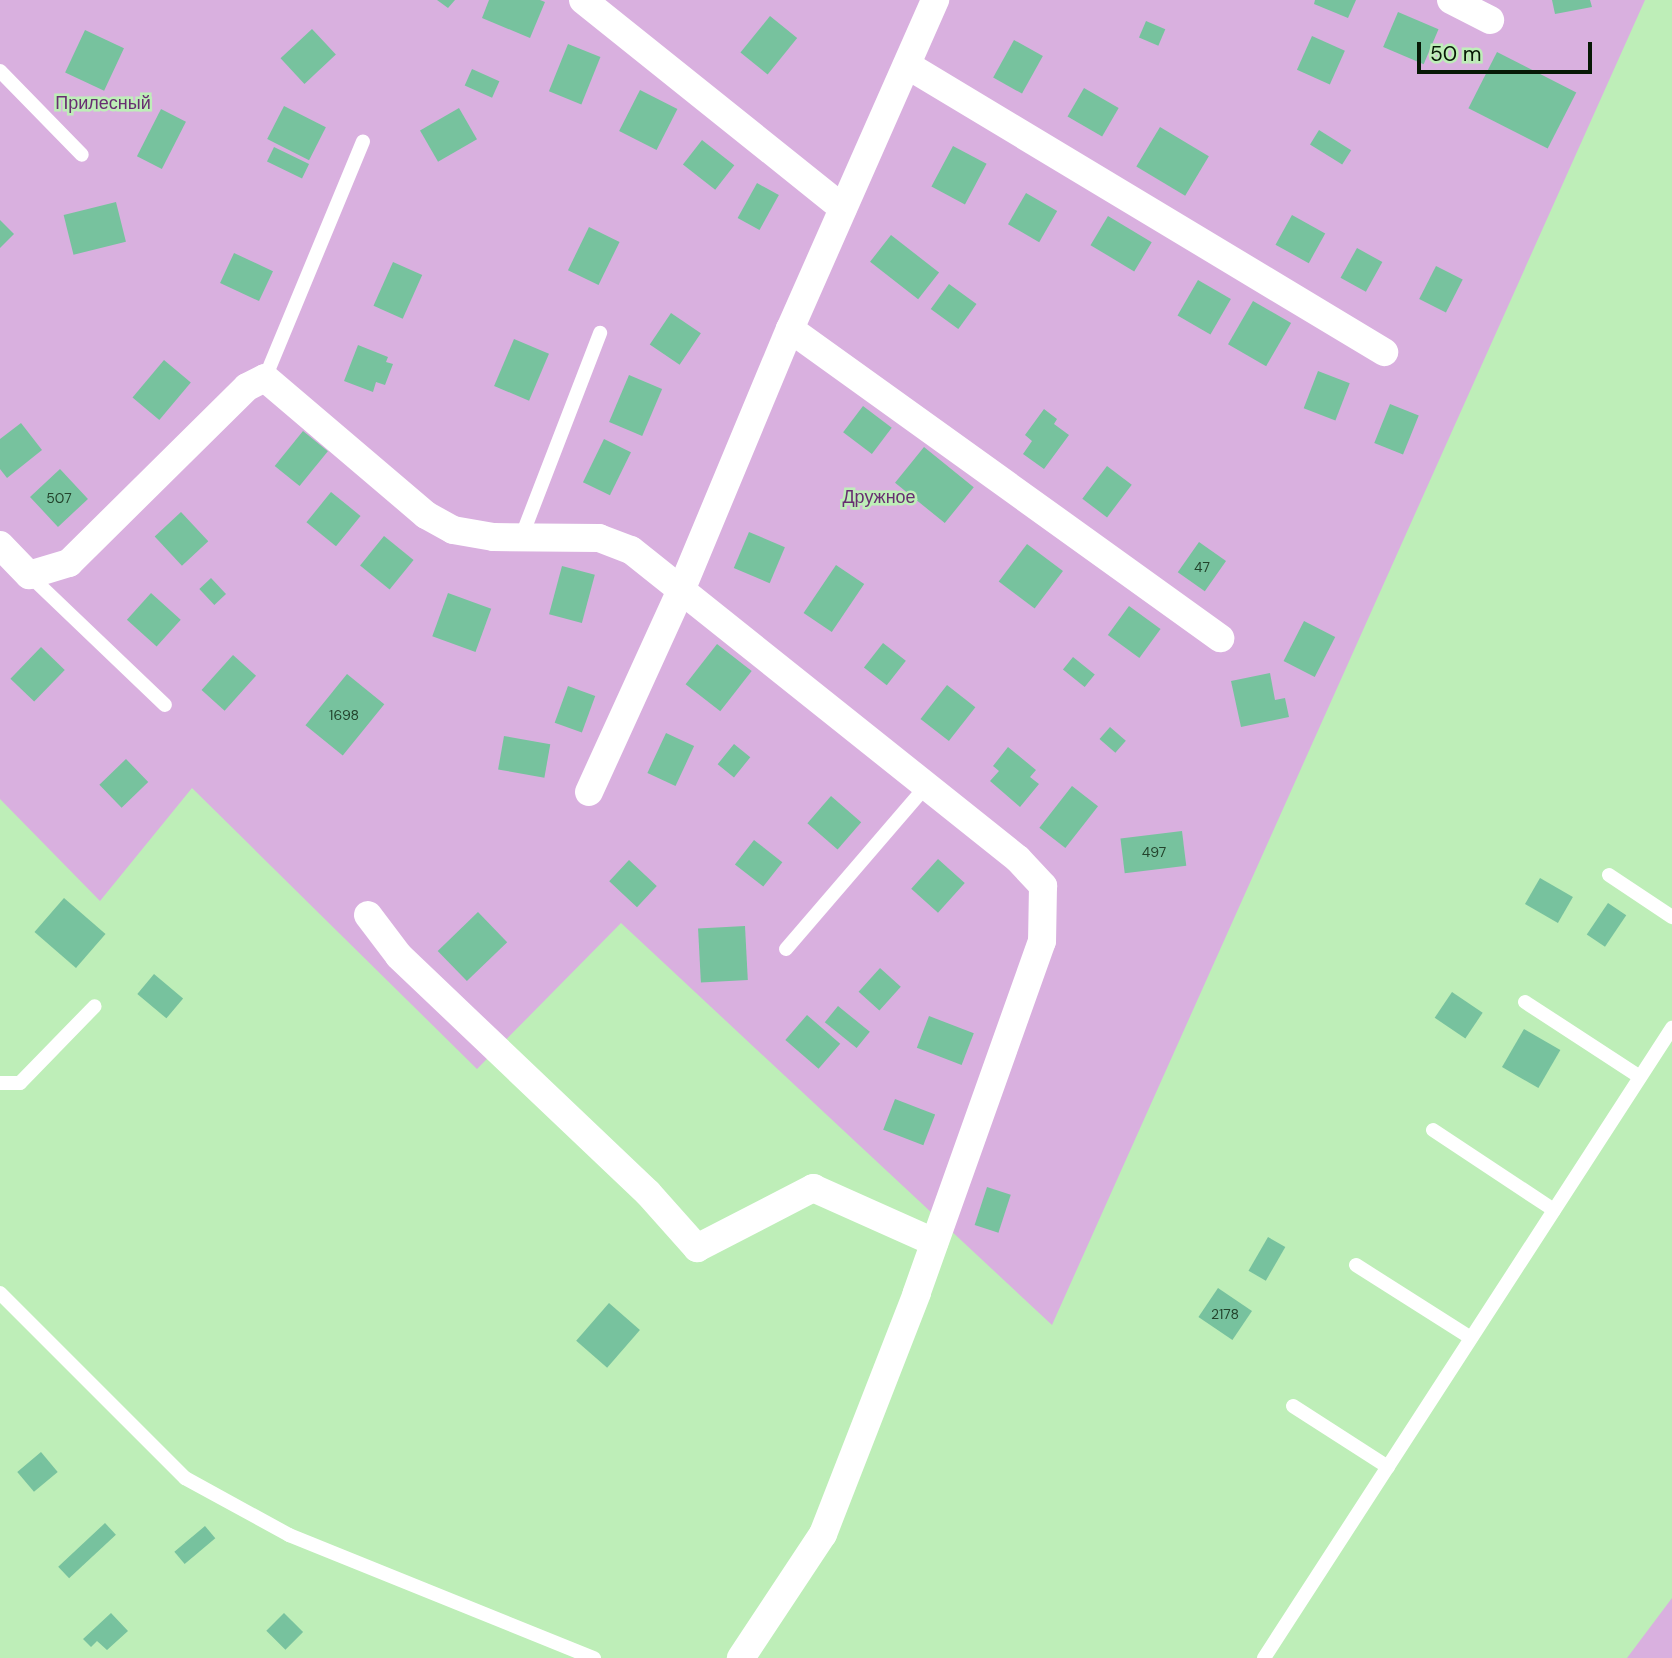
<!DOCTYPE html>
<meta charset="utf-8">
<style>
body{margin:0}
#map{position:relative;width:1672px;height:1658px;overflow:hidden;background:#beeeb8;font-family:"DM Sans",sans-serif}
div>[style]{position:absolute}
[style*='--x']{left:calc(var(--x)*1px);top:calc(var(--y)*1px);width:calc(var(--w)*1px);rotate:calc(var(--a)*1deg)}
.green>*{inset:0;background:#d9b0df}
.building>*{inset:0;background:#77c29e;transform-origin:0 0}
.service>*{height:14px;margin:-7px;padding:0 7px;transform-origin:7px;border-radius:7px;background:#fff}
.minor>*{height:28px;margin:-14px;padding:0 14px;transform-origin:14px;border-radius:14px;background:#fff}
span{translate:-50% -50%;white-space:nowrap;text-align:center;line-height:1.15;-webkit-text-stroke:5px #beeeb8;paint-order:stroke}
.number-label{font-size:14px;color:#23432c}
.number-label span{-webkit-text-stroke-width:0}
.park-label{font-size:18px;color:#672e70}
.scale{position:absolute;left:1417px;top:42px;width:175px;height:32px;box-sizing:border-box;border:4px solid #071906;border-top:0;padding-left:9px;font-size:21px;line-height:24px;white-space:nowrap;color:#071906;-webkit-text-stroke:5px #beeeb8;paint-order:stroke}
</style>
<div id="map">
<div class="green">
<div style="clip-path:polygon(0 0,1645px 0,1052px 1325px,621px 923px,477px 1069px,192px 788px,100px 901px,0 799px)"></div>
<div style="clip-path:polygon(1672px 1598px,1672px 1658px,1627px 1658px)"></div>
</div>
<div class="building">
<div style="clip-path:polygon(437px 0,455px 0,448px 8px)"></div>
<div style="clip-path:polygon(489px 0,540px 0,545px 2px,530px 38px,482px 18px)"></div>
<div style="clip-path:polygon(1315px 0,1356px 0,1348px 18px,1314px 4px)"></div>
<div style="clip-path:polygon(1552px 0,1590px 0,1592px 7px,1555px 14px)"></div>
<div style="left:1398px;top:12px;width:44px;height:38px;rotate:23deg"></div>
<div style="left:770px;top:16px;width:35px;height:47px;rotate:39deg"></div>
<div style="left:1146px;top:21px;width:21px;height:18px;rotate:23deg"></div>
<div style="left:312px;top:29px;width:35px;height:43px;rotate:47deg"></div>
<div style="left:85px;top:30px;width:43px;height:47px;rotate:25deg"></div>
<div style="left:1312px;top:36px;width:36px;height:37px;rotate:24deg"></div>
<div style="left:1014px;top:40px;width:33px;height:43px;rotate:29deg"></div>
<div style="left:568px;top:44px;width:35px;height:51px;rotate:22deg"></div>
<div style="left:1497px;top:52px;width:89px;height:63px;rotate:27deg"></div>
<div style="left:472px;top:69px;width:30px;height:18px;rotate:24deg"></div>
<div style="left:1084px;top:88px;width:40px;height:33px;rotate:30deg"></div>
<div style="left:640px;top:90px;width:42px;height:46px;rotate:27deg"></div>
<div style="left:284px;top:106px;width:47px;height:37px;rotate:27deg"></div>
<div style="left:459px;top:108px;width:36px;height:45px;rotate:60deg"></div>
<div style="left:161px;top:109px;width:28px;height:53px;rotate:27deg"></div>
<div style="left:1160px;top:127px;width:57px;height:46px;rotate:31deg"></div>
<div style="left:1319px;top:130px;width:38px;height:17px;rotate:32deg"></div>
<div style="left:702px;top:140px;width:41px;height:31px;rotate:38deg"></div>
<div style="left:953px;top:146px;width:38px;height:46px;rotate:28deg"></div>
<div style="left:274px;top:147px;width:39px;height:16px;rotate:26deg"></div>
<div style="left:757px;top:183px;width:25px;height:40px;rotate:29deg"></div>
<div style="left:1026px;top:193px;width:36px;height:36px;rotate:30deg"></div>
<div style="left:116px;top:202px;width:41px;height:54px;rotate:76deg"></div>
<div style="left:1292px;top:215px;width:38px;height:34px;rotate:29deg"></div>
<div style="left:1108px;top:216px;width:51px;height:34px;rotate:31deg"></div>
<div style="clip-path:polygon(0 220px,14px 234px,0 248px)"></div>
<div style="left:589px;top:227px;width:34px;height:48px;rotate:26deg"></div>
<div style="left:891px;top:235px;width:61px;height:34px;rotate:38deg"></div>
<div style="left:1357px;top:248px;width:29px;height:34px;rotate:29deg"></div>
<div style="left:234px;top:253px;width:43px;height:33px;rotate:25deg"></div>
<div style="left:393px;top:262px;width:32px;height:48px;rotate:24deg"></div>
<div style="left:1436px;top:266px;width:30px;height:37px;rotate:27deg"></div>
<div style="left:1198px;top:280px;width:38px;height:41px;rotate:30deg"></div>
<div style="left:949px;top:284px;width:34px;height:31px;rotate:36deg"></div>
<div style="left:1253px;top:301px;width:44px;height:50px;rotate:30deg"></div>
<div style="left:671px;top:313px;width:36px;height:38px;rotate:34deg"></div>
<div style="left:514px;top:339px;width:38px;height:51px;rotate:23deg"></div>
<div style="clip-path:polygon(358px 345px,388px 357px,386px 362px,393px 364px,385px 385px,376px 382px,373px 392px,344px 381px)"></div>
<div style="left:164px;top:360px;width:35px;height:49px;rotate:40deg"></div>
<div style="left:1318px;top:371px;width:34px;height:40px;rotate:21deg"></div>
<div style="left:629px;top:375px;width:36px;height:51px;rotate:23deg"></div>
<div style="left:1390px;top:404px;width:31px;height:42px;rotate:22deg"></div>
<div style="left:863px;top:406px;width:36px;height:33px;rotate:37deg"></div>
<div style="clip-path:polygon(1044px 409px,1057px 419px,1054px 424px,1069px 435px,1044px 469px,1023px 454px,1032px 441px,1025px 435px)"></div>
<div style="clip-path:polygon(21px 423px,42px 450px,7px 478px,0 469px,0 439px)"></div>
<div style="left:303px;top:431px;width:32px;height:45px;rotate:39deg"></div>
<div style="left:604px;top:439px;width:30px;height:48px;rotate:26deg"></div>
<div style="left:924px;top:447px;width:64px;height:46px;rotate:39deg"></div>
<div style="left:1107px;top:466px;width:31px;height:41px;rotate:37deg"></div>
<div style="left:60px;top:469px;width:41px;height:41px;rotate:47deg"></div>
<div style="left:331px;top:492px;width:38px;height:39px;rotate:39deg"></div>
<div style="left:181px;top:512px;width:40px;height:36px;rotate:47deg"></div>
<div style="left:749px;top:532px;width:39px;height:39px;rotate:23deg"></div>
<div style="left:384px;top:536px;width:38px;height:38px;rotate:39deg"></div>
<div style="left:1199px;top:542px;width:33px;height:37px;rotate:35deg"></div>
<div style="left:1027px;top:544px;width:45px;height:47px;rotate:37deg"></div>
<div style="left:836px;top:565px;width:34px;height:58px;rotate:34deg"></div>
<div style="left:562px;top:566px;width:34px;height:50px;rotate:15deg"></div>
<div style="left:211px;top:578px;width:22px;height:16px;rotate:47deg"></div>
<div style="left:151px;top:593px;width:40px;height:36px;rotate:42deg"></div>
<div style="left:448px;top:593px;width:46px;height:46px;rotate:20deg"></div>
<div style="left:1129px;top:606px;width:39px;height:36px;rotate:36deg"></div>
<div style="left:1304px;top:621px;width:35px;height:45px;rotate:27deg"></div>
<div style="left:883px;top:643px;width:29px;height:31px;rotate:38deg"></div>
<div style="left:717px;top:644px;width:44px;height:51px;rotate:38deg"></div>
<div style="left:41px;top:647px;width:33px;height:44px;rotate:44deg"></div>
<div style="left:233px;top:655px;width:31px;height:47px;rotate:42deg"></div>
<div style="left:1073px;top:657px;width:28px;height:16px;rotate:39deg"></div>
<div style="clip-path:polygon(1270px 673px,1275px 700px,1285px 698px,1289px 717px,1241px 727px,1231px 681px)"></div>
<div style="left:347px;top:674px;width:48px;height:66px;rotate:39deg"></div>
<div style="left:947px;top:685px;width:36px;height:43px;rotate:38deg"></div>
<div style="left:568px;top:686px;width:29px;height:39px;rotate:20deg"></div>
<div style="left:1110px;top:727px;width:21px;height:16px;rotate:41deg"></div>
<div style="left:666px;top:733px;width:31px;height:44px;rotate:25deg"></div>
<div style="left:504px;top:736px;width:47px;height:34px;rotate:10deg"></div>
<div style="left:734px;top:744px;width:21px;height:26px;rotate:39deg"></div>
<div style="clip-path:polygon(1008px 747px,1036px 770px,1030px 777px,1039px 784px,1020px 807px,990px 781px,999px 771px,993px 766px)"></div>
<div style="left:126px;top:759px;width:32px;height:37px;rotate:46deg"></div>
<div style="left:1072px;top:786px;width:33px;height:53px;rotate:38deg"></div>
<div style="left:831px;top:796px;width:40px;height:36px;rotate:41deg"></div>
<div style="left:1182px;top:831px;width:35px;height:62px;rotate:83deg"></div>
<div style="left:754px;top:840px;width:36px;height:31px;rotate:38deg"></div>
<div style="left:938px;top:859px;width:36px;height:40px;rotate:42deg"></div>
<div style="left:629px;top:860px;width:38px;height:29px;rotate:43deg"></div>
<div style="left:1540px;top:878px;width:38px;height:30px;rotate:30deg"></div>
<div style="left:64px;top:898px;width:55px;height:45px;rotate:41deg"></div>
<div style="left:1608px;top:903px;width:22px;height:38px;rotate:34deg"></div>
<div style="left:478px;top:912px;width:42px;height:56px;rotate:46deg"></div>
<div style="left:745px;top:926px;width:54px;height:47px;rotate:87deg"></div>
<div style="left:880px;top:968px;width:28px;height:32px;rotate:42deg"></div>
<div style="left:154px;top:974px;width:38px;height:26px;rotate:40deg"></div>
<div style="left:1452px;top:992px;width:37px;height:31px;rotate:34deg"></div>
<div style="left:838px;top:1006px;width:41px;height:21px;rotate:39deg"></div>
<div style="left:807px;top:1015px;width:44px;height:33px;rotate:41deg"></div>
<div style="left:929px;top:1016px;width:48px;height:34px;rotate:21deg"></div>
<div style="left:1524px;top:1029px;width:42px;height:44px;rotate:30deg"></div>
<div style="left:895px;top:1099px;width:43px;height:33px;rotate:21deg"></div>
<div style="left:987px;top:1187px;width:25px;height:40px;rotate:18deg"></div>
<div style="left:1268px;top:1237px;width:20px;height:39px;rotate:30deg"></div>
<div style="left:1218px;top:1288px;width:41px;height:35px;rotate:34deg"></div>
<div style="left:609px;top:1303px;width:41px;height:50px;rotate:41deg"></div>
<div style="left:41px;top:1452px;width:26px;height:31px;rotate:50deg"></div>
<div style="left:105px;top:1523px;width:16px;height:64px;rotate:47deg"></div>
<div style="left:205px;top:1526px;width:16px;height:40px;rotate:50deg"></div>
<div style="clip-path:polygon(111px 1613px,128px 1631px,107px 1650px,97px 1641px,91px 1647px,83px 1639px)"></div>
<div style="left:284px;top:1613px;width:27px;height:25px;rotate:45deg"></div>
</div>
<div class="service">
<div style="--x:0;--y:71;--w:117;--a:45.7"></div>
<div style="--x:265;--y:378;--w:256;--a:-67.5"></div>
<div style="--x:521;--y:538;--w:220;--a:-68.9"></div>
<div style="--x:29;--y:575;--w:188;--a:43.7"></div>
<div style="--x:1609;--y:875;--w:76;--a:33.7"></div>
<div style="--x:786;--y:949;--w:216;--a:-49.3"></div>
<div style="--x:1525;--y:1002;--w:137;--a:33.1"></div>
<div style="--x:0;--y:1083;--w:20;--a:0"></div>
<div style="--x:20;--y:1083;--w:107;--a:-45.8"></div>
<div style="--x:1433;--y:1130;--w:145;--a:33.5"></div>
<div style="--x:1356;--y:1265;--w:136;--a:32.4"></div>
<div style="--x:0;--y:1293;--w:262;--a:45"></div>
<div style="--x:185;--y:1478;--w:119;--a:28.7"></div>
<div style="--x:289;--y:1535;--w:329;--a:22"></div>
<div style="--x:1293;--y:1406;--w:113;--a:32.7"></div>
<div style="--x:1264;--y:1658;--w:751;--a:-57.07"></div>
</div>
<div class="minor">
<div style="--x:583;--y:0;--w:333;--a:38.7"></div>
<div style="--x:1451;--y:0;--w:44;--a:27.1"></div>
<div style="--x:907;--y:65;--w:557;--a:31.03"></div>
<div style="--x:790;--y:329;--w:530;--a:35.7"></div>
<div style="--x:0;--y:545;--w:42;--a:46"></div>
<div style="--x:29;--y:575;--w:42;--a:-16.7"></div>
<div style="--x:69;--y:563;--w:250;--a:-44.7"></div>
<div style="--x:247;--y:387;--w:20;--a:-27"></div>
<div style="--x:265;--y:378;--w:211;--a:40.4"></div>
<div style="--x:426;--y:515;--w:31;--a:29"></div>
<div style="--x:453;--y:530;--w:41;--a:9.9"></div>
<div style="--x:493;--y:537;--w:106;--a:0.5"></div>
<div style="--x:599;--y:538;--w:34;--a:21"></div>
<div style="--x:631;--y:550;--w:495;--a:38.6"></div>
<div style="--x:1018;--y:859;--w:37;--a:47"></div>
<div style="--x:1043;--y:886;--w:55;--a:91"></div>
<div style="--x:1042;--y:941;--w:374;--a:109.6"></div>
<div style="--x:917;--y:1293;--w:259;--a:111.3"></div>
<div style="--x:823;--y:1534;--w:149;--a:123.5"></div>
<div style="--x:589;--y:792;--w:224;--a:-65.5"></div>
<div style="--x:682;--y:588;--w:281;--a:-67.4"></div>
<div style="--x:790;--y:329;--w:360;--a:-66.2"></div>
<div style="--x:368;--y:915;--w:51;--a:52.9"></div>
<div style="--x:399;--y:956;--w:344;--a:43.6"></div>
<div style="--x:648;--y:1193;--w:74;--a:48.3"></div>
<div style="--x:697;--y:1248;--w:131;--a:-27.3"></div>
<div style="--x:813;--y:1188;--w:133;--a:24.1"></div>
</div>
<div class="number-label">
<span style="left:59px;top:498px">507</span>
<span style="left:1202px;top:567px">47</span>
<span style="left:344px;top:715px">1698</span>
<span style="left:1154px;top:852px">497</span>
<span style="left:1225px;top:1314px">2178</span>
</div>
<div class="park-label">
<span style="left:103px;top:103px">Прилесный</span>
<span style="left:879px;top:497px">Дружное</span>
</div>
<div class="scale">50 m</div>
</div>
